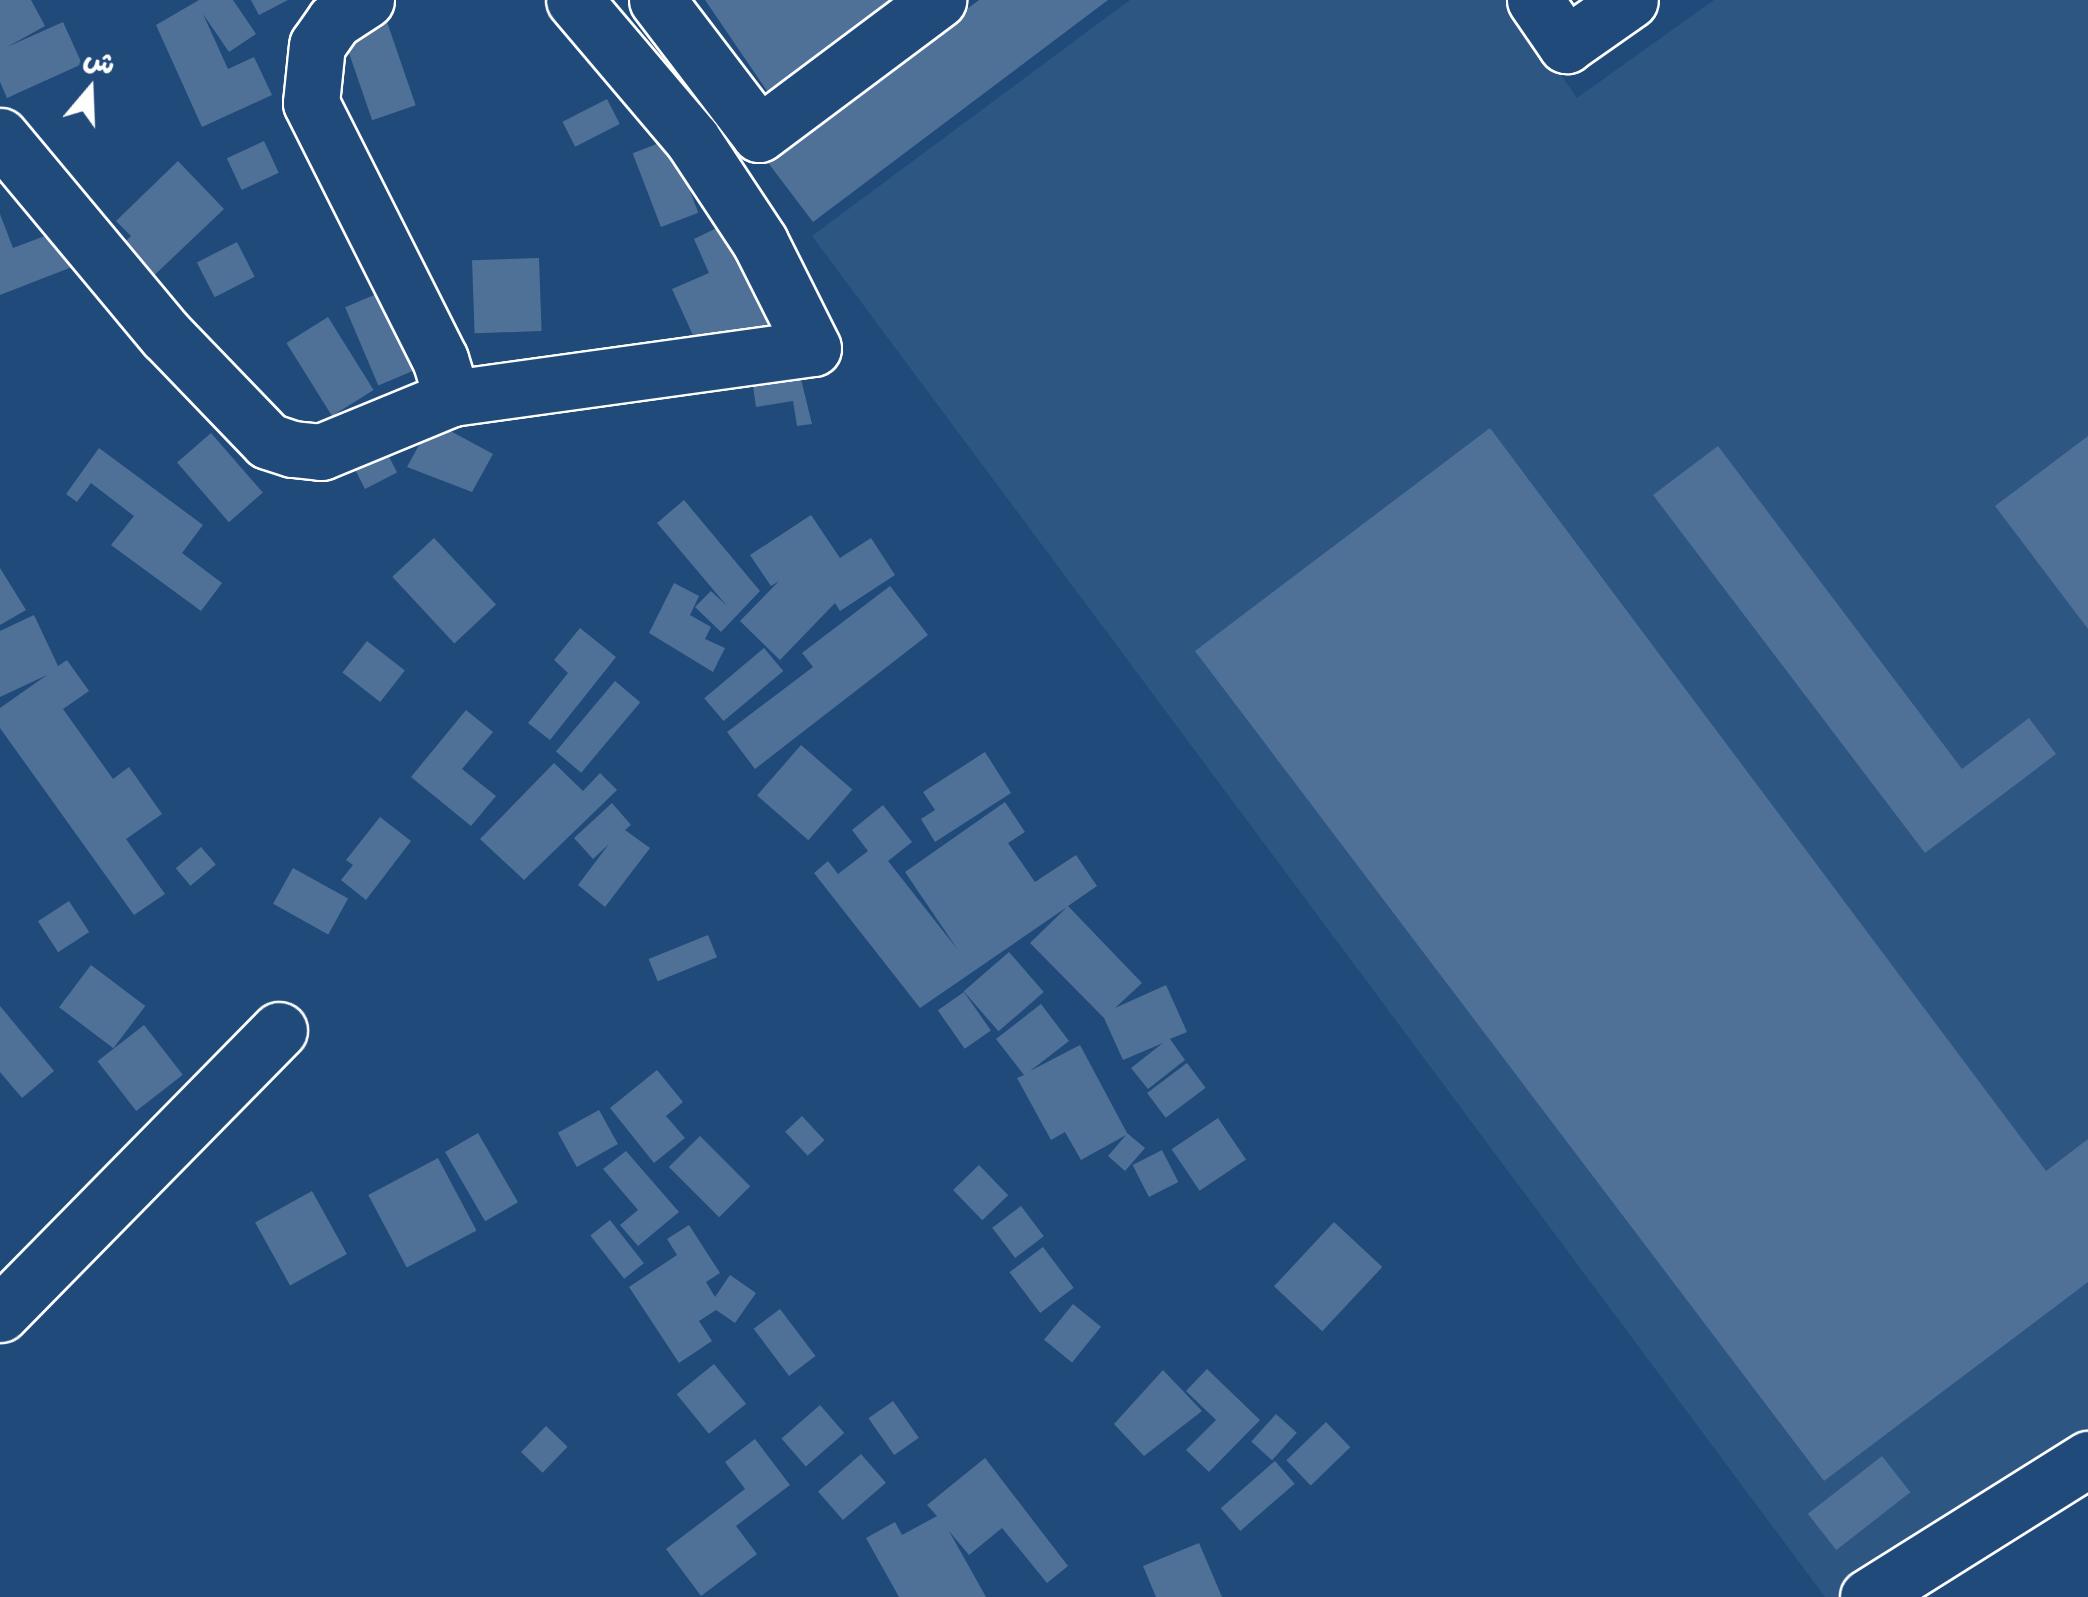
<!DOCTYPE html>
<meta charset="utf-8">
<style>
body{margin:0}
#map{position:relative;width:2088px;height:1597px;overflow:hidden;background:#1f4a7a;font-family:Sriracha,"Playpen Sans Arabic",sans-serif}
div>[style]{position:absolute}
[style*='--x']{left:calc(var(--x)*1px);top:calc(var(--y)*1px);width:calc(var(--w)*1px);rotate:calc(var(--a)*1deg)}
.built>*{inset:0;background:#2e5683}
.building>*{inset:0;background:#507197;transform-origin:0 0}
.roads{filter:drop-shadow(2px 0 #fff) drop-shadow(-2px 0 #fff) drop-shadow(0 2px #fff) drop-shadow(0 -2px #fff)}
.minor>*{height:55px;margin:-27.5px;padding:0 27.5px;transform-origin:27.5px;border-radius:27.5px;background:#1f4a7a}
span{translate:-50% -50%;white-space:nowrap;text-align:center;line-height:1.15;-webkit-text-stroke:9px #1f4a7a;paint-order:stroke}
.north{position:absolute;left:40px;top:40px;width:100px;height:100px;-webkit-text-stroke:8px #1f4a7a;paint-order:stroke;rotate:19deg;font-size:28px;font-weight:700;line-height:40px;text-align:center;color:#fff}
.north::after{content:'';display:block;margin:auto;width:35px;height:45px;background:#fff;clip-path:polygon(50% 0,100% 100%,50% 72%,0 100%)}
</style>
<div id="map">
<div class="built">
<div style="clip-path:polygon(1130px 0,1509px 0,1577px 98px,1714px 0,2088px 0,2088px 1442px,1881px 1597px,1825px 1597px,812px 236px)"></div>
</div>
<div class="building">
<div style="clip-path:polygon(0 0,31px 0,45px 26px,7px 47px,63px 22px,82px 64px,7px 98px,0 82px)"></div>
<div style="clip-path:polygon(199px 0,233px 0,256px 34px,229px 52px,203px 14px,228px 69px,254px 57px,272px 95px,202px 127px,156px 25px)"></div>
<div style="clip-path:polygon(251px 0,288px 0,259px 15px)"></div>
<div style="clip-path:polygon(705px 0,900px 0,767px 91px)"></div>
<div style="clip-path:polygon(979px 0,1108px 0,813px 222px,766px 160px)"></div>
<div style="left:387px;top:22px;width:88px;height:46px;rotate:71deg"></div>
<div style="left:607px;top:99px;width:28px;height:50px;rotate:63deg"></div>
<div style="left:670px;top:139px;width:79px;height:40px;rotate:69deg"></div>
<div style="left:264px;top:141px;width:35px;height:41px;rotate:65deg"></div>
<div style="clip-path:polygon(178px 161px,224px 209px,144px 285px,113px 254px,131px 236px,116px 221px)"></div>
<div style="clip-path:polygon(0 214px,13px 248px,58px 231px,72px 267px,0 295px)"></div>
<div style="clip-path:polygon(725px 224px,770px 325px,702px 355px,672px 289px,709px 273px,694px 239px)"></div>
<div style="left:237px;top:242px;width:39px;height:45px;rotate:63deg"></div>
<div style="left:539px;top:258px;width:73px;height:67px;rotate:88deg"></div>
<div style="left:393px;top:287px;width:85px;height:52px;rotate:67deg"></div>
<div style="left:328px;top:317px;width:86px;height:49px;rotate:58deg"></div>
<div style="clip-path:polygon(799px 371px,812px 424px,797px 426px,793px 401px,756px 407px,752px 379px)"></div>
<div style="clip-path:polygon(432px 421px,493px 454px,472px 492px,407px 467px)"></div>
<div style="clip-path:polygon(1490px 428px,2046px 1171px,2088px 1139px,2088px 1282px,1824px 1481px,1195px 651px)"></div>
<div style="left:211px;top:433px;width:79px;height:45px;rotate:49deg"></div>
<div style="clip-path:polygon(2088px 436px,2088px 629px,1995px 506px)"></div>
<div style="left:383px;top:445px;width:31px;height:36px;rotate:63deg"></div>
<div style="clip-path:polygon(1718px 446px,1962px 769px,2029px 718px,2056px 754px,1925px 853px,1653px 495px)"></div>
<div style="clip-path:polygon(99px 448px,203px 525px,182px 553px,222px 583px,201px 611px,111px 545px,134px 516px,91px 483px,77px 502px,66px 494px)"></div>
<div style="clip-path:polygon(684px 500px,760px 591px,721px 632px,695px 607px,711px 591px,727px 606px,657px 523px)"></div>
<div style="clip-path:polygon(811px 515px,840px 558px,871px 538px,895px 575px,840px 611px,835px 603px,780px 660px,740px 621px,779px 581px,771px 586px,750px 555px)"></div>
<div style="left:434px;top:538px;width:91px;height:57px;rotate:47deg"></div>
<div style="clip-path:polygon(0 568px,26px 610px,0 625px)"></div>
<div style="clip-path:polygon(674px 583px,699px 596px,690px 615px,711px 627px,705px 639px,725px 648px,713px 672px,649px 633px)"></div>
<div style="clip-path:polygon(890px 586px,928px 635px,755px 769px,727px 732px,813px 667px,802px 653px)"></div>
<div style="clip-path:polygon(34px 615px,58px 666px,67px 660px,89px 691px,63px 709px,113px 779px,129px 767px,162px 814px,126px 839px,165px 894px,134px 915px,0 728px,0 708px,47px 675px,0 697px,0 631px)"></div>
<div style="clip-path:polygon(580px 628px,616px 657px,550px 740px,528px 723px,568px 673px,554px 660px)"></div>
<div style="left:367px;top:641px;width:48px;height:40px;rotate:38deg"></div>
<div style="left:764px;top:648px;width:30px;height:78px;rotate:50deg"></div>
<div style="left:615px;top:681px;width:33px;height:92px;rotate:40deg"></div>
<div style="clip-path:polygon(466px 710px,493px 732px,462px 769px,496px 796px,471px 826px,411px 777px)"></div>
<div style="left:801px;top:745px;width:68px;height:67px;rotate:41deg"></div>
<div style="clip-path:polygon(985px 752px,1011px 793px,935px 842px,921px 819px,935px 810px,923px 792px)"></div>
<div style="clip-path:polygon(554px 763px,583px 791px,600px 773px,617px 790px,524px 880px,480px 839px)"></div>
<div style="clip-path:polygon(1005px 802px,1025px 832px,1008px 843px,1035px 882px,1076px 855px,1097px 886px,1068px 906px,1142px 983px,1115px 1008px,1166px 985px,1187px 1032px,1170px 1039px,1185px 1060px,1148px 1089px,1131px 1068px,1163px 1043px,1123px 1060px,1104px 1018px,1030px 943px,1067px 907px,920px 1008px,814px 873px,828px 861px,838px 874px,868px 851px,852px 830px,883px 805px,912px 842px,888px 861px,958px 950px,905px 872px)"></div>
<div style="clip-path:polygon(612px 803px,631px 825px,625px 830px,650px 848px,605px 907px,578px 885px,609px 844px,593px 859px,574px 838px)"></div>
<div style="clip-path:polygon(380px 817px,411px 841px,366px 900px,341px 880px,353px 865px,346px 860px)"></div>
<div style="left:201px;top:847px;width:23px;height:33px;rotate:50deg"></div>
<div style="left:293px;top:868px;width:63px;height:41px;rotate:29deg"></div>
<div style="left:69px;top:901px;width:37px;height:37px;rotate:57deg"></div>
<div style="left:708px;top:935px;width:24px;height:64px;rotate:68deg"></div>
<div style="left:1009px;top:952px;width:53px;height:60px;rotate:49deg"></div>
<div style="left:91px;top:965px;width:68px;height:53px;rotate:37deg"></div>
<div style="left:964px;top:992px;width:47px;height:32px;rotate:55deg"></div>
<div style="clip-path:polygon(1041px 1004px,1069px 1041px,1030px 1071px,1080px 1045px,1127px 1133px,1145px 1148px,1125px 1171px,1108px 1156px,1126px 1135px,1081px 1160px,1065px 1132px,1051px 1140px,1017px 1078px,1024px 1075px,996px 1039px)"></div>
<div style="clip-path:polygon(0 1006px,54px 1071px,22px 1098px,0 1072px)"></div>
<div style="left:144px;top:1025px;width:63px;height:59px;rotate:52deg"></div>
<div style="left:1187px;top:1063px;width:31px;height:50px;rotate:53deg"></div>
<div style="clip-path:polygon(657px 1070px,683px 1102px,666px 1116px,685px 1138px,654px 1163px,610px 1108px)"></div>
<div style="left:599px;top:1110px;width:39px;height:47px;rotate:61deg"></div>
<div style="left:802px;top:1116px;width:33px;height:23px;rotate:47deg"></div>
<div style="left:1218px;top:1118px;width:50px;height:56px;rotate:56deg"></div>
<div style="left:478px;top:1133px;width:80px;height:38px;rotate:60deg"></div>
<div style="left:700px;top:1136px;width:71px;height:44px;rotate:45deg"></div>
<div style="left:1162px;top:1150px;width:36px;height:33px;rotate:63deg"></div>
<div style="clip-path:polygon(626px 1151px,679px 1212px,638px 1246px,620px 1225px,638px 1210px,603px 1169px)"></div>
<div style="left:438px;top:1158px;width:82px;height:79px;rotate:62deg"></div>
<div style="left:979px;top:1165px;width:42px;height:36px;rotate:46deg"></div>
<div style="left:312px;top:1191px;width:72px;height:65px;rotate:61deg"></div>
<div style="left:1021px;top:1206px;width:38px;height:36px;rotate:53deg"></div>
<div style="left:610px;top:1220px;width:55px;height:25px;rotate:52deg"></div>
<div style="left:1334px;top:1222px;width:66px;height:88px;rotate:43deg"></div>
<div style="clip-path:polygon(689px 1225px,720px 1273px,706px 1282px,715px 1297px,730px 1275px,756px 1293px,735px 1323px,716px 1310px,699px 1321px,712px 1341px,679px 1363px,629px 1287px,677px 1255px,667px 1239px)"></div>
<div style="left:1043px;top:1247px;width:51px;height:42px;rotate:53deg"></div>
<div style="left:1073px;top:1304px;width:36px;height:46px;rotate:39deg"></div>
<div style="left:780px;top:1309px;width:59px;height:33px;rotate:53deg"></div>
<div style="left:714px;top:1364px;width:51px;height:48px;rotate:51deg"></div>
<div style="clip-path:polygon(1207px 1369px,1260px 1420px,1209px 1472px,1186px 1450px,1216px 1420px,1186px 1391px)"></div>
<div style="clip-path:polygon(1163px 1370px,1202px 1411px,1144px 1456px,1114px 1424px)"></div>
<div style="left:893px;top:1401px;width:45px;height:30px;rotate:55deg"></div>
<div style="left:820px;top:1405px;width:37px;height:51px;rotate:49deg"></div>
<div style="left:1276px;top:1414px;width:28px;height:37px;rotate:42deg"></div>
<div style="left:1326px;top:1422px;width:35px;height:55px;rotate:46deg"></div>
<div style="left:546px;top:1426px;width:30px;height:36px;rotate:44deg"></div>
<div style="clip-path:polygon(755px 1439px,790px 1485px,736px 1526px,757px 1554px,701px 1596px,666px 1549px,745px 1489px,725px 1462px)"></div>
<div style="left:861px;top:1454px;width:38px;height:57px;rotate:49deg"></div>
<div style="left:1882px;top:1456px;width:46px;height:94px;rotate:52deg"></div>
<div style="clip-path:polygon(985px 1458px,1068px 1566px,1047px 1583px,1002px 1528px,969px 1555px,949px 1531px,986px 1597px,899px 1597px,866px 1538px,895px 1522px,902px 1535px,937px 1516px,927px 1505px)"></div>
<div style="left:1275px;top:1461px;width:30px;height:72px;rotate:49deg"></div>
<div style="clip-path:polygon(1199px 1543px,1222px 1597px,1156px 1597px,1143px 1566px)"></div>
</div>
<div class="roads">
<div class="minor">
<div style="--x:366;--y:0;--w:38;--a:147"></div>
<div style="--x:334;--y:21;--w:29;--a:125"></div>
<div style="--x:317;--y:45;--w:58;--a:95.9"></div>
<div style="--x:311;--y:103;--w:287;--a:63.3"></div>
<div style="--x:440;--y:359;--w:41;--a:72.9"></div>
<div style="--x:657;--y:0;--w:168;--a:52.7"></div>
<div style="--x:759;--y:134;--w:224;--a:-36.8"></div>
<div style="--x:1535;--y:0;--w:55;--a:55.4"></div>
<div style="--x:1566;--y:45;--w:78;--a:-35.1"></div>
<div style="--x:0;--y:136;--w:259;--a:50.2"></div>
<div style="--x:166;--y:335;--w:147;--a:46.1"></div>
<div style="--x:268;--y:441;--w:26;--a:18"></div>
<div style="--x:293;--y:449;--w:28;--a:6"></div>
<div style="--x:321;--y:452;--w:142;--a:-22.4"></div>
<div style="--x:452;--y:398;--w:364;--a:-7.9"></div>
<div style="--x:813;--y:348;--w:119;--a:-116.6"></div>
<div style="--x:760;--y:242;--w:123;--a:-123.4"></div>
<div style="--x:692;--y:139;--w:182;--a:-130.3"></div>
<div style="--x:0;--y:1314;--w:398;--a:-45.5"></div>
<div style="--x:1868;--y:1597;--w:260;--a:-32.1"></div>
</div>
</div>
<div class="north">ش</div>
</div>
